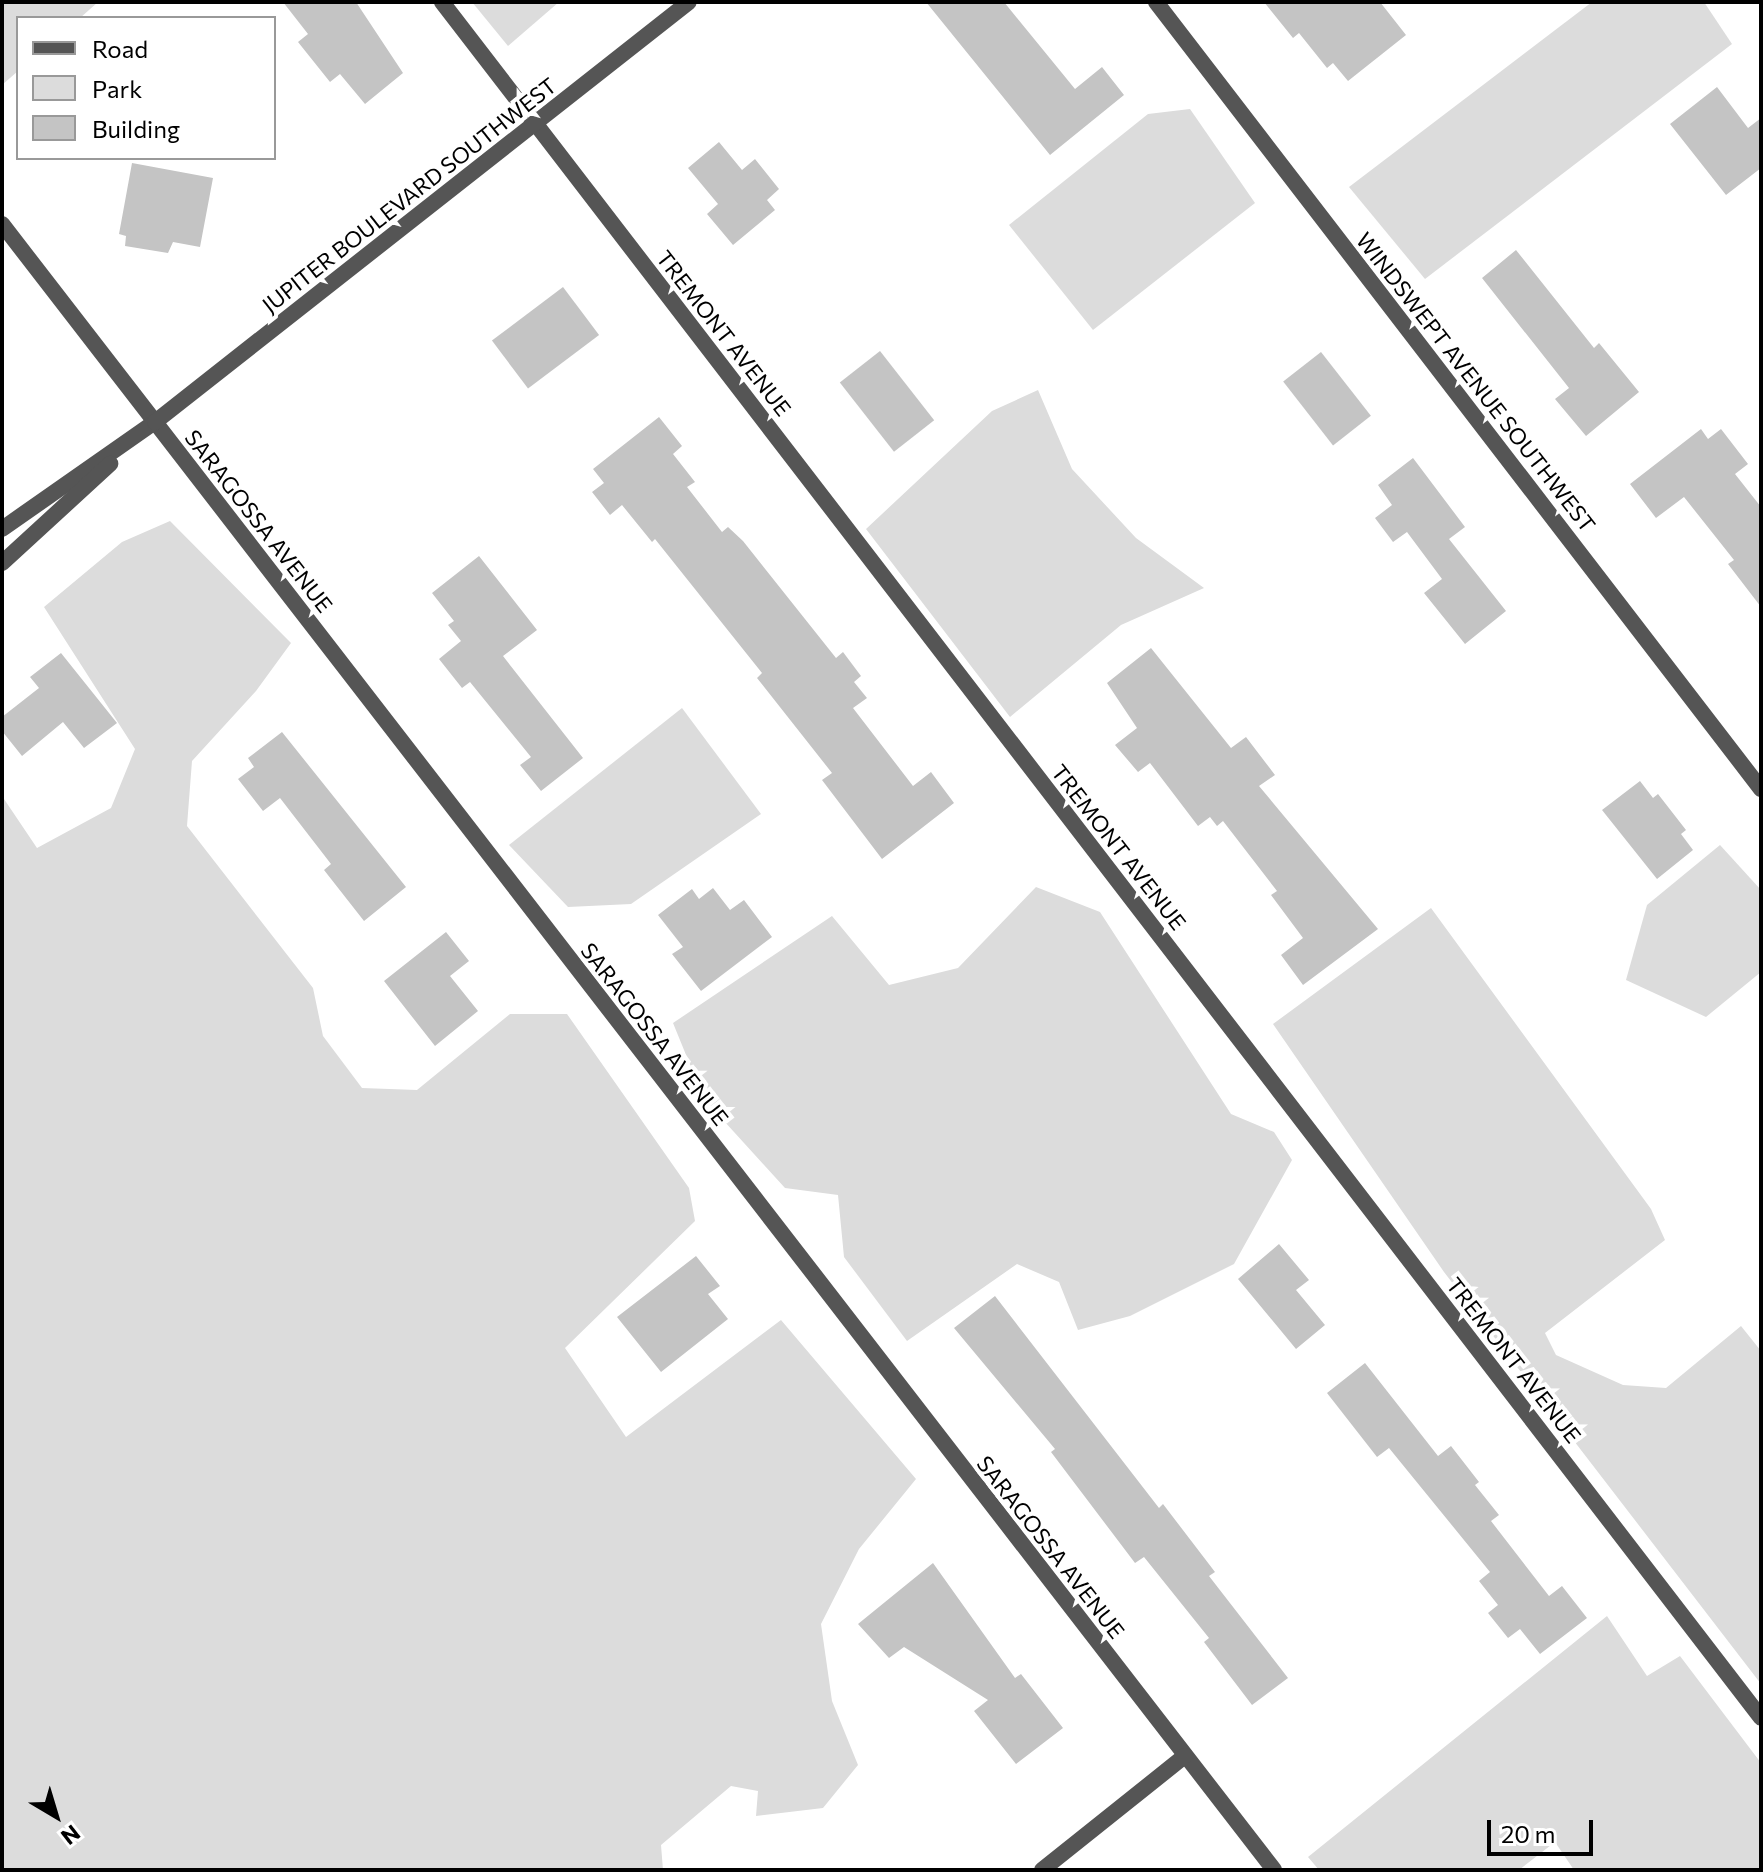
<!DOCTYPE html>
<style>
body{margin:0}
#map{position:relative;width:1763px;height:1872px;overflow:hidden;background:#fff;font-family:Commissioner,sans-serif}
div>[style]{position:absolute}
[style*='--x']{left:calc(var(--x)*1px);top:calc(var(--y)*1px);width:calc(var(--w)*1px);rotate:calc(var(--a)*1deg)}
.green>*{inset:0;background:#dcdcdc}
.building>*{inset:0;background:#c4c4c4;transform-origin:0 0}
.minor>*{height:16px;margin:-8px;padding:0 8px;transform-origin:8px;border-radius:8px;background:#555}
.tertiary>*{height:16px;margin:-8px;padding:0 8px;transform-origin:8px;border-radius:8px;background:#555}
span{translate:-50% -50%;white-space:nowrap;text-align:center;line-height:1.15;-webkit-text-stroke:8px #fff;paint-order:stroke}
.street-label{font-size:22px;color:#000}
.frame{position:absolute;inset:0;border:4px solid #000;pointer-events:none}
.legend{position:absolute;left:16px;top:16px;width:260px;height:144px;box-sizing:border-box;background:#fff;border:2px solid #999;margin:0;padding:10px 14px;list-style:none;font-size:24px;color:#000}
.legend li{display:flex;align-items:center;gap:16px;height:40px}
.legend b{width:40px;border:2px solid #999}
.north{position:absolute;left:16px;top:1776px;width:80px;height:80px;-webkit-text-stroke:6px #fff;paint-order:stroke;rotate:142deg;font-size:22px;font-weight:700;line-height:32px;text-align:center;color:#000}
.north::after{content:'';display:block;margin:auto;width:28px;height:36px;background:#000;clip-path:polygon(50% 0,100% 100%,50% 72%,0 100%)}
.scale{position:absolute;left:1487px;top:1820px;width:106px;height:36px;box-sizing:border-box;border:4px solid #000;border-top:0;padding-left:10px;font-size:24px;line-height:28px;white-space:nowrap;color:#000;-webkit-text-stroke:6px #fff;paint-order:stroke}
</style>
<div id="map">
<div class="green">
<div style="clip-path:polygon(2px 2px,98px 2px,80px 18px,18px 18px,18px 71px,2px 85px)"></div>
<div style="clip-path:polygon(472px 2px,559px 2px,508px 46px)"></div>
<div style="clip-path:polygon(1592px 2px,1704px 2px,1732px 44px,1425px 279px,1349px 187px)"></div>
<div style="clip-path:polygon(1190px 109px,1255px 203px,1093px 330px,1009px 225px,1148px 114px)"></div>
<div style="clip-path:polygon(1038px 390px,1072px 469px,1136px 538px,1204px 588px,1121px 625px,1010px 717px,866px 529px,992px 411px)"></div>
<div style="clip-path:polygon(170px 521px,291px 643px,256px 691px,192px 761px,187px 826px,313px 988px,323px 1036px,362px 1088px,417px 1090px,510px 1014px,567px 1014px,689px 1188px,695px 1221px,565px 1348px,626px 1437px,781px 1320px,916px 1479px,859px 1549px,821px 1624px,832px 1701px,858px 1765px,823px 1808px,756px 1816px,758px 1791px,731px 1786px,661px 1845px,663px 1870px,2px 1870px,2px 796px,37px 848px,111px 808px,135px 749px,44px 607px,122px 542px)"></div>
<div style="clip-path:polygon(682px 708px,761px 814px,631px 904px,568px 907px,509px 845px)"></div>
<div style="clip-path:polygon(1720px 845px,1761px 890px,1761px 972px,1706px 1017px,1626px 980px,1647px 905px)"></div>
<div style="clip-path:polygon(1036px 887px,1100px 912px,1231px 1114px,1274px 1132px,1292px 1160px,1234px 1264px,1130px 1316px,1078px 1330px,1059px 1282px,1017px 1264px,907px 1341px,844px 1257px,838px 1195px,785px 1188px,704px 1099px,673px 1023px,832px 916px,889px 985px,958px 968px)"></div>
<div style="clip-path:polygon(1431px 908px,1651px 1209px,1665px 1240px,1545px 1333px,1556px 1355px,1623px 1385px,1666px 1388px,1741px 1326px,1761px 1351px,1761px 1684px,1444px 1272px,1273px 1024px)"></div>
<div style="clip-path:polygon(1607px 1616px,1647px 1676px,1680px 1656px,1761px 1763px,1761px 1870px,1574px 1870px,1555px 1842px,1519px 1870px,1319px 1870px,1308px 1857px)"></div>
</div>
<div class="building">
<div style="clip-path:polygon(283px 2px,356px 2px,403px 73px,365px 104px,340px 74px,330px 82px,298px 42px,308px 34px)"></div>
<div style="clip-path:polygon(926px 2px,1004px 2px,1075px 89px,1102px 67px,1124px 95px,1050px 155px)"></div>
<div style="clip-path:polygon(1264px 2px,1380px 2px,1406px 35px,1348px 81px,1333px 63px,1327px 68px,1299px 33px,1293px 38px)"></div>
<div style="clip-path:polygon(1717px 87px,1748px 128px,1761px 118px,1761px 168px,1726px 195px,1670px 124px)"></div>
<div style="clip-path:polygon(719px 142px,742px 170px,755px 159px,779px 189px,767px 200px,775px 210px,733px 245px,707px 214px,718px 204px,688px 168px)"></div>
<div style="clip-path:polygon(132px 163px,213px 178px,200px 247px,173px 242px,168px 253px,125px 246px,126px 236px,119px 234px)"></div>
<div style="clip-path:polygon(1516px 250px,1594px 348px,1599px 343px,1639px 392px,1586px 436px,1555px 399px,1569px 388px,1482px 278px)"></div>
<div style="left:563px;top:287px;width:60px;height:89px;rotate:53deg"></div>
<div style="left:880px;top:351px;width:88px;height:51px;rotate:52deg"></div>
<div style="left:1321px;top:352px;width:81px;height:48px;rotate:52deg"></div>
<div style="clip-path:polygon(659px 417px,682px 446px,673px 454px,695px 482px,687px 487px,722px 532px,728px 527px,743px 541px,836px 658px,843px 652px,861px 676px,854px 682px,867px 698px,853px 708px,913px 786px,931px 772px,954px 803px,882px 859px,822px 780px,832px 773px,757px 678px,762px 673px,655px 539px,652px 542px,622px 505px,610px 515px,592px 492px,604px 483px,593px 469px)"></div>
<div style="clip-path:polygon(1701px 429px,1708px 439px,1721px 429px,1748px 464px,1735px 474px,1761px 507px,1761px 607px,1728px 564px,1734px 560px,1684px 497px,1656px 518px,1630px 484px)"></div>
<div style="clip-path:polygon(1413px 458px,1465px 527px,1449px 539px,1506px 611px,1465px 644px,1424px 593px,1442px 579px,1407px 532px,1393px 542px,1375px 518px,1392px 505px,1378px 485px)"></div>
<div style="clip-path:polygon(479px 556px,537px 630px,503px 656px,583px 758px,541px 791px,520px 765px,531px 757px,470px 682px,462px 688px,439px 659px,461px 641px,448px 625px,454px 621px,432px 593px)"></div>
<div style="clip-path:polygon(1151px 648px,1231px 748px,1246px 737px,1275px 775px,1259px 786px,1378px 929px,1303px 985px,1281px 955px,1303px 938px,1271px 895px,1277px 891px,1223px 821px,1217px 826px,1210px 817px,1198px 826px,1150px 763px,1138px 772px,1115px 745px,1137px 728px,1107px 683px)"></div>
<div style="clip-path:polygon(61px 653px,117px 723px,84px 748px,63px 722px,22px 756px,2px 731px,2px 717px,39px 688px,30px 677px)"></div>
<div style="clip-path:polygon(282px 732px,406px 887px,364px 921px,324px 870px,331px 864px,280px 798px,263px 811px,238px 779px,254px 767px,248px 758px)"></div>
<div style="clip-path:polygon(1640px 781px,1653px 798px,1658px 794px,1686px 830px,1681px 834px,1693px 850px,1657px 879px,1602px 810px)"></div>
<div style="clip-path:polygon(713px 888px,730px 910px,744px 900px,772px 937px,701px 991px,672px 954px,683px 947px,658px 915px,692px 889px,699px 899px)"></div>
<div style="clip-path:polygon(446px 932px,469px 961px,450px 976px,478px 1011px,435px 1046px,384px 981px)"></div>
<div style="clip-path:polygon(1279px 1244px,1309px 1280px,1296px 1290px,1325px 1325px,1296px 1349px,1238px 1279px)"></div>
<div style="clip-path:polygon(696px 1256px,720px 1286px,708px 1294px,728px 1319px,661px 1372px,617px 1317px)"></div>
<div style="clip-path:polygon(995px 1296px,1159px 1508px,1163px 1504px,1215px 1572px,1209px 1576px,1288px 1678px,1252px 1705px,1204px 1642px,1209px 1638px,1144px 1557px,1135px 1563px,1051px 1452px,1055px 1449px,954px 1328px)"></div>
<div style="clip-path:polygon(1365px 1363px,1438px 1456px,1451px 1446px,1479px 1482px,1475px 1485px,1499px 1515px,1491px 1521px,1549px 1596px,1562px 1586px,1587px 1618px,1540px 1654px,1520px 1629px,1508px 1638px,1488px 1613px,1498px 1605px,1479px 1581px,1490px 1572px,1389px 1448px,1377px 1457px,1327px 1393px)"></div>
<div style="clip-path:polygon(933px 1563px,1015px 1678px,1021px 1674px,1063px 1728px,1016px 1764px,974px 1711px,988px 1700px,904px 1647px,889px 1658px,858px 1624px)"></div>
</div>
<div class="minor">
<div style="--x:442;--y:2;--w:2164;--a:52.45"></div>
<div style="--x:1156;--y:2;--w:993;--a:52.45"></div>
<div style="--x:2;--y:224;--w:2080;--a:52.3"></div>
<div style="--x:1042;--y:1870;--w:183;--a:-38.6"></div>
</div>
<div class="tertiary">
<div style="--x:2;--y:529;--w:187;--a:-35"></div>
<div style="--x:155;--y:422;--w:679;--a:-38.19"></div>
<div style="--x:2;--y:563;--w:147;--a:-42.5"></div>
</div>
<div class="street-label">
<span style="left:409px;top:195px;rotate:-38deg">JUPITER BOULEVARD SOUTHWEST</span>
<span style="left:724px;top:333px;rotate:52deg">TREMONT AVENUE</span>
<span style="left:1476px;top:382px;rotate:52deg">WINDSWEPT AVENUE SOUTHWEST</span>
<span style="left:259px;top:521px;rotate:52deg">SARAGOSSA AVENUE</span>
<span style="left:1119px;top:847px;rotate:52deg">TREMONT AVENUE</span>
<span style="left:655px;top:1034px;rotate:52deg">SARAGOSSA AVENUE</span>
<span style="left:1514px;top:1360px;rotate:52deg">TREMONT AVENUE</span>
<span style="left:1051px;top:1547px;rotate:52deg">SARAGOSSA AVENUE</span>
</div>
<div class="frame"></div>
<ul class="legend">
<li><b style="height:10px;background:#555"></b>Road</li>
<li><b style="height:22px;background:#dcdcdc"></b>Park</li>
<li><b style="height:22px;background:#c4c4c4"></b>Building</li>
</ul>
<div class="north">N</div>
<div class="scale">20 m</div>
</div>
